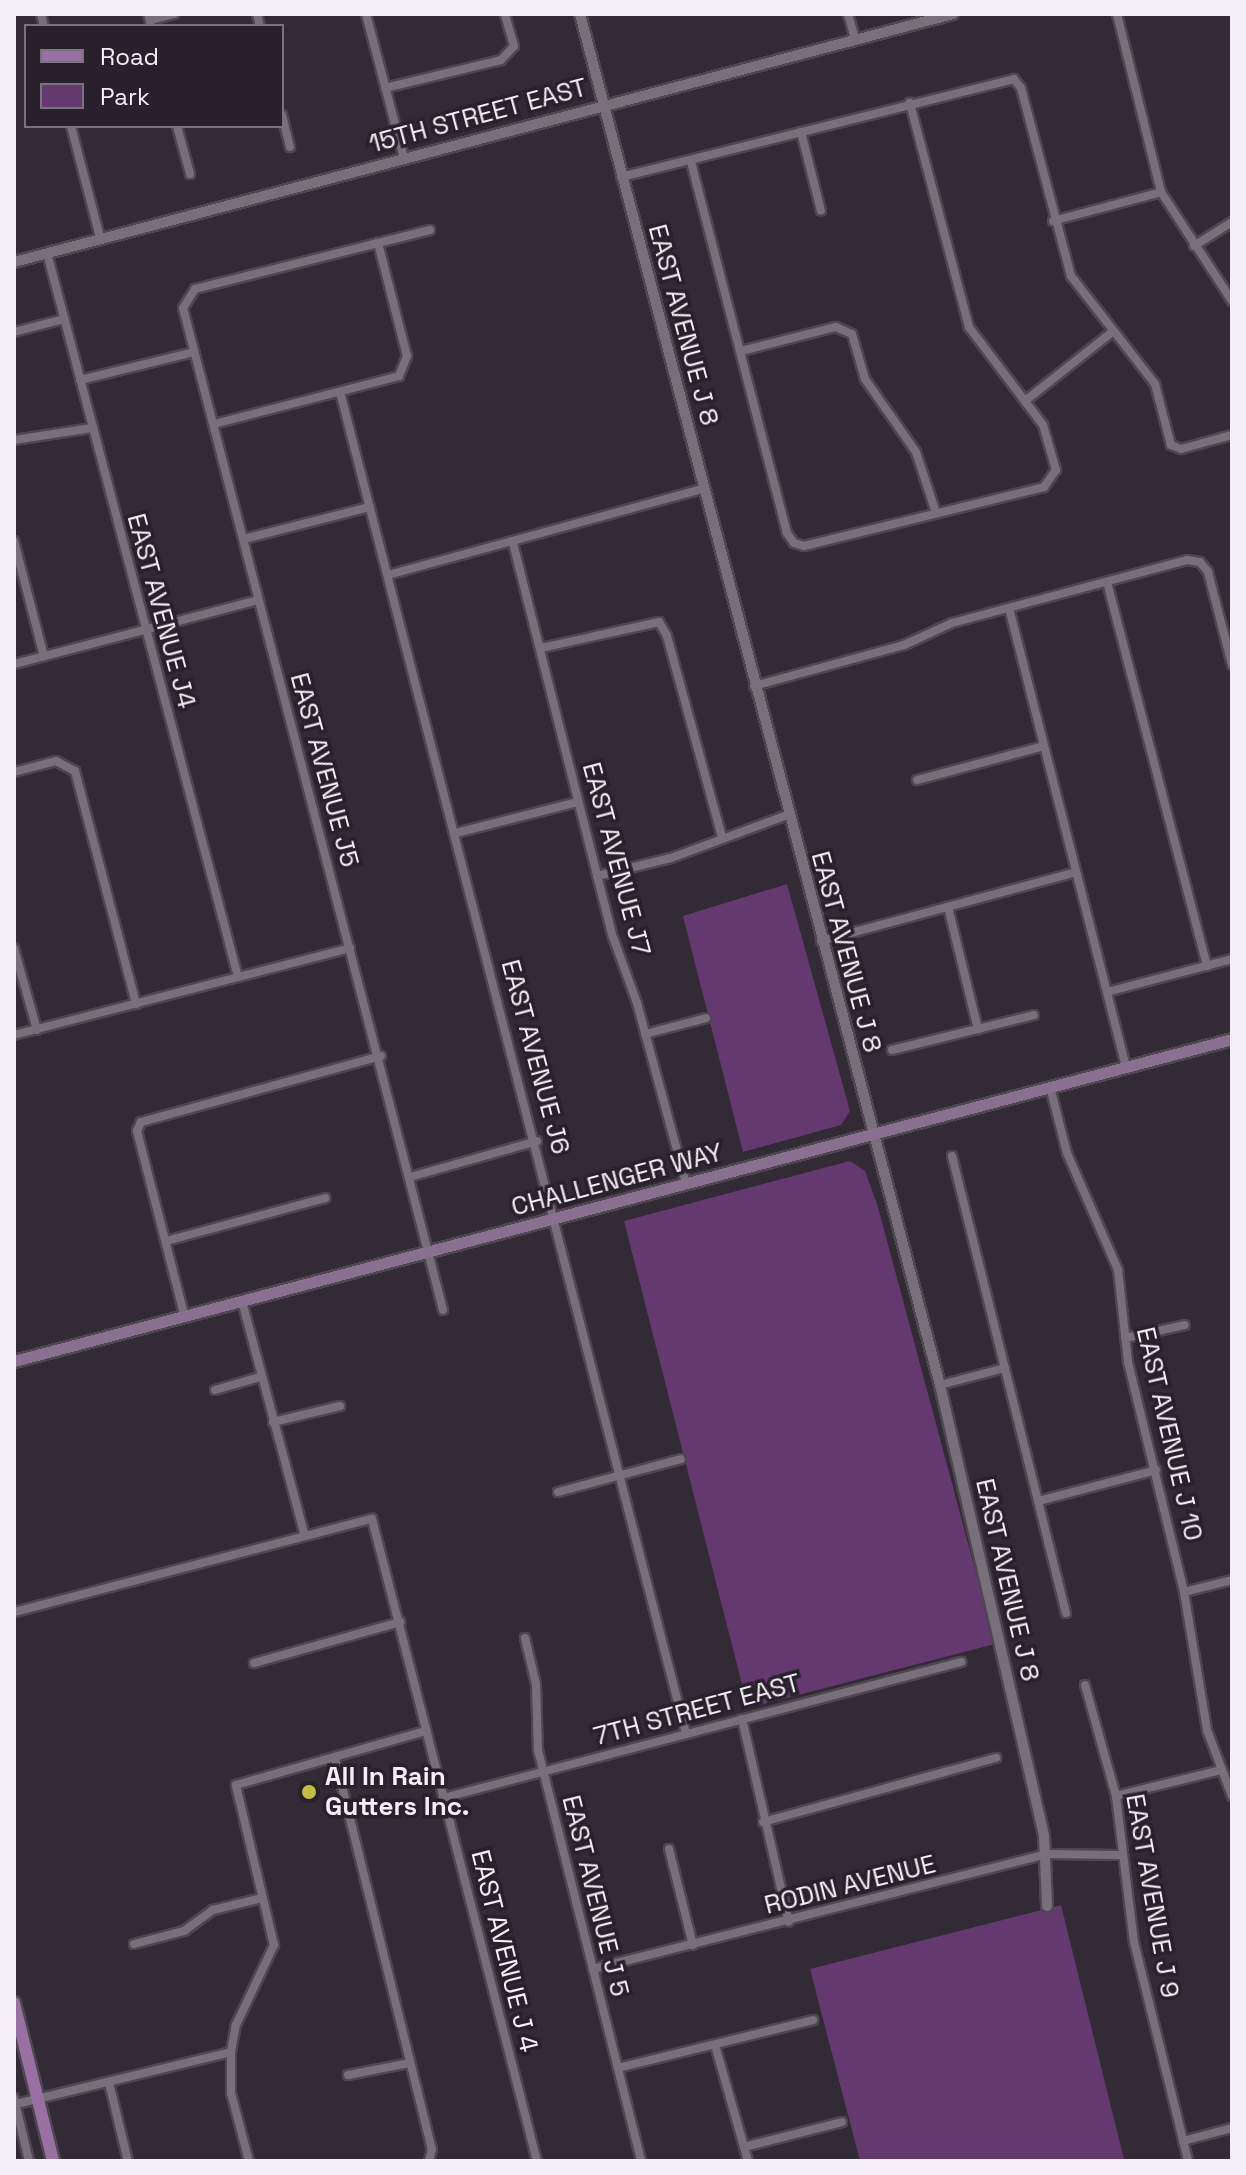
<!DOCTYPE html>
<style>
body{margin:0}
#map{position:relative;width:1246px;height:2175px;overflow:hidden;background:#322a35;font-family:"Space Grotesk",sans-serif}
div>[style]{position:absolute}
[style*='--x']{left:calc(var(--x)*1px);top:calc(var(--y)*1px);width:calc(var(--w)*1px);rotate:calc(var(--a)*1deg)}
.green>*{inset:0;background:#63396f}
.roads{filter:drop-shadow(2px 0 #4e4750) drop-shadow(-2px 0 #4e4750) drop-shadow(0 2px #4e4750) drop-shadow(0 -2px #4e4750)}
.minor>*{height:8px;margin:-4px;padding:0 4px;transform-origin:4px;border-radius:4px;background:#796f7b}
.tertiary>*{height:10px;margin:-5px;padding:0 5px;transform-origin:5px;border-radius:5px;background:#796f7b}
.secondary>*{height:11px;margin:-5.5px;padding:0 5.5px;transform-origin:5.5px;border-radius:5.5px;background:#896f90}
.primary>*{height:12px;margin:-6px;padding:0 6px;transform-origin:6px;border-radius:6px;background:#9970a4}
.dots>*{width:22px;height:22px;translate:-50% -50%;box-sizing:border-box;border:4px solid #28202b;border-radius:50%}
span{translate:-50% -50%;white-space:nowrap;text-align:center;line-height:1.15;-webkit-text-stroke:7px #28202b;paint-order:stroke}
.street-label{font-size:26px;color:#f4eef6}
.poi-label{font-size:26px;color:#f4eef6;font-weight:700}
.left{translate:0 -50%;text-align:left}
.frame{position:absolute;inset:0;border:16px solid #f4eef6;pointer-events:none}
.legend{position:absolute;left:24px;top:24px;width:260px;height:104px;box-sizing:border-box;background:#28202b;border:2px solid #7a727c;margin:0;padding:10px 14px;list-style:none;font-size:24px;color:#f4eef6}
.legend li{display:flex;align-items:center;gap:16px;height:40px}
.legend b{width:40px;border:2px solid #7a727c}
</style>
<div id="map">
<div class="green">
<div style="clip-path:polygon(787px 884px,850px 1111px,841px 1125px,743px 1152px,683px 916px)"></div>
<div style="clip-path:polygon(850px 1161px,865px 1171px,878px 1207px,995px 1644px,748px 1708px,624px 1221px)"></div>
<div style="clip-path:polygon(1061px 1905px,1124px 2159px,860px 2161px,810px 1969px)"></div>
</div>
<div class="roads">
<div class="minor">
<div style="--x:41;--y:14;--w:12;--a:76"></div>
<div style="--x:148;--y:14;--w:12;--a:76"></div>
<div style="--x:257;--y:14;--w:12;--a:76"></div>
<div style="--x:366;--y:14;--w:149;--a:75.2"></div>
<div style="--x:848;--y:14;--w:26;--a:74"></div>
<div style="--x:1117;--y:14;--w:183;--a:76.1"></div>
<div style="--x:1161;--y:192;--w:130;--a:56.9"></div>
<div style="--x:150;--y:20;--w:25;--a:-14"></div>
<div style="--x:385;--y:88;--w:119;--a:-13.6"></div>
<div style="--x:501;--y:60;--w:19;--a:-47"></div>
<div style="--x:514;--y:46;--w:33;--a:-106"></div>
<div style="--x:282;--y:115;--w:33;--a:76"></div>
<div style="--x:71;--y:126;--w:115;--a:75.4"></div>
<div style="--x:177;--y:126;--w:50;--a:74.8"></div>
<div style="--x:801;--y:132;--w:81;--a:75.8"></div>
<div style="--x:691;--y:162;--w:383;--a:75.5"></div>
<div style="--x:787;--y:533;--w:12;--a:55"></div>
<div style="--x:794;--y:543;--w:10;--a:17"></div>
<div style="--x:804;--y:546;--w:247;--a:-13.8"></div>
<div style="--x:1044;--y:487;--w:21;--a:-55"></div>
<div style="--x:1056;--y:470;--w:47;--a:-106.1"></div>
<div style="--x:1043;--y:425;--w:123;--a:-127.1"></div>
<div style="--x:969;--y:327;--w:232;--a:-104.8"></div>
<div style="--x:621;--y:177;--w:405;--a:-14"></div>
<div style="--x:1014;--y:79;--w:11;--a:52"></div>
<div style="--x:1021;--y:88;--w:195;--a:75.1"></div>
<div style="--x:1071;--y:276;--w:137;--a:52.1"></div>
<div style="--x:1155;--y:384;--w:63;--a:75.3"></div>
<div style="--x:1171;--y:445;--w:11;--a:22"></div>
<div style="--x:1181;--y:449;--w:53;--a:-15.4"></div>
<div style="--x:1053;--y:221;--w:112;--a:-15"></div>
<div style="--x:430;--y:230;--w:242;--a:165.9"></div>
<div style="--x:195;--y:289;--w:22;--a:122"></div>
<div style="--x:183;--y:308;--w:1035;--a:75.45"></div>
<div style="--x:1194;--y:246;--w:45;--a:-32.3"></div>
<div style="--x:47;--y:253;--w:749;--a:75.22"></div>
<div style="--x:14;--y:332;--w:52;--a:-14.6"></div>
<div style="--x:741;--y:351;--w:98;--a:-14.2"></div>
<div style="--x:836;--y:327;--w:17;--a:24"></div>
<div style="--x:852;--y:334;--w:47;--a:73.9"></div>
<div style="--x:865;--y:379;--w:89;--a:55.1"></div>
<div style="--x:916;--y:452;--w:64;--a:71.8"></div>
<div style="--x:80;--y:380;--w:117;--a:-13.8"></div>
<div style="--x:340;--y:392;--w:1386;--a:75.54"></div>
<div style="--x:1025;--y:401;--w:111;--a:-38.4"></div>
<div style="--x:214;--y:424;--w:191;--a:-14.5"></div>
<div style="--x:399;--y:376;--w:22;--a:-68"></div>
<div style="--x:407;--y:356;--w:117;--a:-104.4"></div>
<div style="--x:14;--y:440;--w:79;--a:-8.7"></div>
<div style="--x:244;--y:539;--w:130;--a:-14.3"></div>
<div style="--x:14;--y:541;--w:119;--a:75.4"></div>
<div style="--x:513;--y:543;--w:406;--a:75.8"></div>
<div style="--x:613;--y:937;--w:70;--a:70"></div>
<div style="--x:637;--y:1003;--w:187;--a:74.8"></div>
<div style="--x:388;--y:575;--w:327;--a:-15.3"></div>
<div style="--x:1107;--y:582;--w:397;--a:75.4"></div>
<div style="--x:1009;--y:608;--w:474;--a:75.7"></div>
<div style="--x:541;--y:648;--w:121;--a:-12.4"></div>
<div style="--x:659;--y:622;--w:16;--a:60"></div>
<div style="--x:667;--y:636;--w:208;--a:74.7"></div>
<div style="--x:14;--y:664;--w:252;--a:-14.7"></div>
<div style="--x:754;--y:686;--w:156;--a:-15.3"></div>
<div style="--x:904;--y:645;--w:53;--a:-24.6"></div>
<div style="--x:952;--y:623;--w:243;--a:-15"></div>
<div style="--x:1187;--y:560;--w:13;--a:9"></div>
<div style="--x:1200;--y:562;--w:13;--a:51"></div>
<div style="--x:1208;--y:572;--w:96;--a:75.5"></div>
<div style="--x:14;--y:772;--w:43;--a:-14.7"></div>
<div style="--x:56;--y:761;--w:21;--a:28"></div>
<div style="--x:75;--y:771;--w:241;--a:75.3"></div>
<div style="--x:917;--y:780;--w:131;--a:-15"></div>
<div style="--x:456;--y:833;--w:126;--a:-14.3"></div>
<div style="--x:597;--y:876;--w:76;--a:-13.7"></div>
<div style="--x:671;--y:858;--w:124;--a:-20.3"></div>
<div style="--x:948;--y:907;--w:126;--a:76.2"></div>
<div style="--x:821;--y:941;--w:264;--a:-15.1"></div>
<div style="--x:14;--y:948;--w:85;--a:74.3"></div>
<div style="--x:1107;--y:992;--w:129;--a:-14.8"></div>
<div style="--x:645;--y:1034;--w:63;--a:-14.7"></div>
<div style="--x:14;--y:1035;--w:347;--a:-14.5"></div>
<div style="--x:892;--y:1050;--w:146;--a:-13.8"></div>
<div style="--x:1050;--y:1087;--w:68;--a:75.6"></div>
<div style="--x:1067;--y:1153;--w:128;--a:66.4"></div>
<div style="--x:1118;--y:1270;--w:93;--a:83.8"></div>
<div style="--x:1128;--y:1362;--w:237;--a:76.3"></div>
<div style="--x:1184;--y:1592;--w:140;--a:80.5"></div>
<div style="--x:1207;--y:1730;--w:71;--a:69.3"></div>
<div style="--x:952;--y:1156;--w:471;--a:76"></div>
<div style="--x:410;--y:1177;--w:132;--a:-15.8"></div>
<div style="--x:166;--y:1241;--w:165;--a:-15.1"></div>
<div style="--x:243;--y:1305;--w:239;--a:75"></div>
<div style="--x:185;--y:1318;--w:193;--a:-104.4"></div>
<div style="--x:137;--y:1131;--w:10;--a:-66"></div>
<div style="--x:141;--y:1122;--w:249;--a:-15.4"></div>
<div style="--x:1125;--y:1338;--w:61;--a:-12.2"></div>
<div style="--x:940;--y:1385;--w:67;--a:-14.7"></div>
<div style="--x:215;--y:1390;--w:47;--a:-16.1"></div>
<div style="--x:273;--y:1422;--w:69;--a:-13.4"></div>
<div style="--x:558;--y:1492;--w:127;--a:-15"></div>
<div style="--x:1038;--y:1501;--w:122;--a:-14.7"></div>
<div style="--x:1184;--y:1592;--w:49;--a:-14"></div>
<div style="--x:14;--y:1612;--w:370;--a:-14.6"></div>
<div style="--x:372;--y:1519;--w:663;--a:75.59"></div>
<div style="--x:525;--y:1638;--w:47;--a:76.6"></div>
<div style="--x:536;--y:1684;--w:66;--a:88.3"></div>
<div style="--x:538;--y:1750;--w:424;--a:75.9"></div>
<div style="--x:254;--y:1663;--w:152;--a:-15.7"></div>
<div style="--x:1085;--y:1685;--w:115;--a:74.4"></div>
<div style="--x:1116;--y:1796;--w:147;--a:83"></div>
<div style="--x:1134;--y:1942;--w:226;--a:76.1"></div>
<div style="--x:742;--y:1719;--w:208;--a:77"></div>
<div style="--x:335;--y:1758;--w:403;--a:76.1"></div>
<div style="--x:432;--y:2149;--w:12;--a:104"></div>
<div style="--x:1116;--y:1796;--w:108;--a:-13.9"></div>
<div style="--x:443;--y:1798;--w:536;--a:-14.71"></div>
<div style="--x:763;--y:1822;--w:242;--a:-15.4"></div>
<div style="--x:669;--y:1849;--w:99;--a:76"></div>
<div style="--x:134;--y:1944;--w:52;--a:-14.6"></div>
<div style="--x:184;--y:1931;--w:36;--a:-36"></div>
<div style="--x:213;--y:1910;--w:50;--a:-13.8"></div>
<div style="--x:593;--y:1969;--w:467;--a:-14.2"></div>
<div style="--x:1046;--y:1854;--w:74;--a:0.8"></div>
<div style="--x:715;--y:2045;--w:121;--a:74.1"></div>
<div style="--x:618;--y:2068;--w:201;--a:-13.8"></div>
<div style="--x:348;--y:2075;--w:62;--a:-11.1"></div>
<div style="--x:109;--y:2083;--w:80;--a:76.3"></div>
<div style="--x:14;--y:2098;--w:65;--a:76.6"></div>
<div style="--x:16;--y:2104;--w:221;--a:-13.6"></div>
<div style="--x:1183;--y:2141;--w:51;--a:-14.9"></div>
<div style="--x:744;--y:2147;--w:101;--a:-14.3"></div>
<div style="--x:249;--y:2161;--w:70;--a:-104.8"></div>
<div style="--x:231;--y:2093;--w:41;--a:-90"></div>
<div style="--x:231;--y:2052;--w:27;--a:-80"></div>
<div style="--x:236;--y:2025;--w:89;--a:-64.6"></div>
<div style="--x:274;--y:1945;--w:164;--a:-103.4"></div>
<div style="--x:236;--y:1785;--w:198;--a:-15.9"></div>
</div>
<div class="tertiary">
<div style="--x:580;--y:14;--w:1417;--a:75.29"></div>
<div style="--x:940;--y:1385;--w:463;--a:77"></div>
<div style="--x:1044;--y:1836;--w:70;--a:87.5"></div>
<div style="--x:14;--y:262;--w:971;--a:-14.79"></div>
</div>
<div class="secondary">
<div style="--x:14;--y:1361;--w:1260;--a:-14.81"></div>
</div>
<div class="primary">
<div style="--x:14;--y:2003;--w:163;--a:76.1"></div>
</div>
</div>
<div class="dots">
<div style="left:309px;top:1792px;background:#bfbe41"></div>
</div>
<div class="street-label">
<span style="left:478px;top:116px;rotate:-15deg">15TH STREET EAST</span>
<span style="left:683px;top:325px;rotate:75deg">EAST AVENUE J 8</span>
<span style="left:161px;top:611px;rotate:75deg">EAST AVENUE J4</span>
<span style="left:324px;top:770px;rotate:75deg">EAST AVENUE J5</span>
<span style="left:616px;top:859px;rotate:75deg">EAST AVENUE J7</span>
<span style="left:846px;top:952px;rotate:75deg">EAST AVENUE J 8</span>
<span style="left:535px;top:1057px;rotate:75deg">EAST AVENUE J6</span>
<span style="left:617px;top:1180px;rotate:-15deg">CHALLENGER WAY</span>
<span style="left:1169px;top:1434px;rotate:77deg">EAST AVENUE J 10</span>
<span style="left:1007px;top:1580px;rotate:77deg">EAST AVENUE J 8</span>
<span style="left:697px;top:1710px;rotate:-15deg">7TH STREET EAST</span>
<span style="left:850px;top:1885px;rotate:-14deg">RODIN AVENUE</span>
<span style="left:595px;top:1896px;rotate:76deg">EAST AVENUE J 5</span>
<span style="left:1152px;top:1896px;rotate:80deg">EAST AVENUE J 9</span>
<span style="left:504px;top:1951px;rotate:76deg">EAST AVENUE J 4</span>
</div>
<div class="poi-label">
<span class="left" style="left:325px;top:1792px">All In Rain<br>Gutters Inc.</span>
</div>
<div class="frame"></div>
<ul class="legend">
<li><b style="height:10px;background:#9970a4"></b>Road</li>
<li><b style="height:22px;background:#63396f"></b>Park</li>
</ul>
</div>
